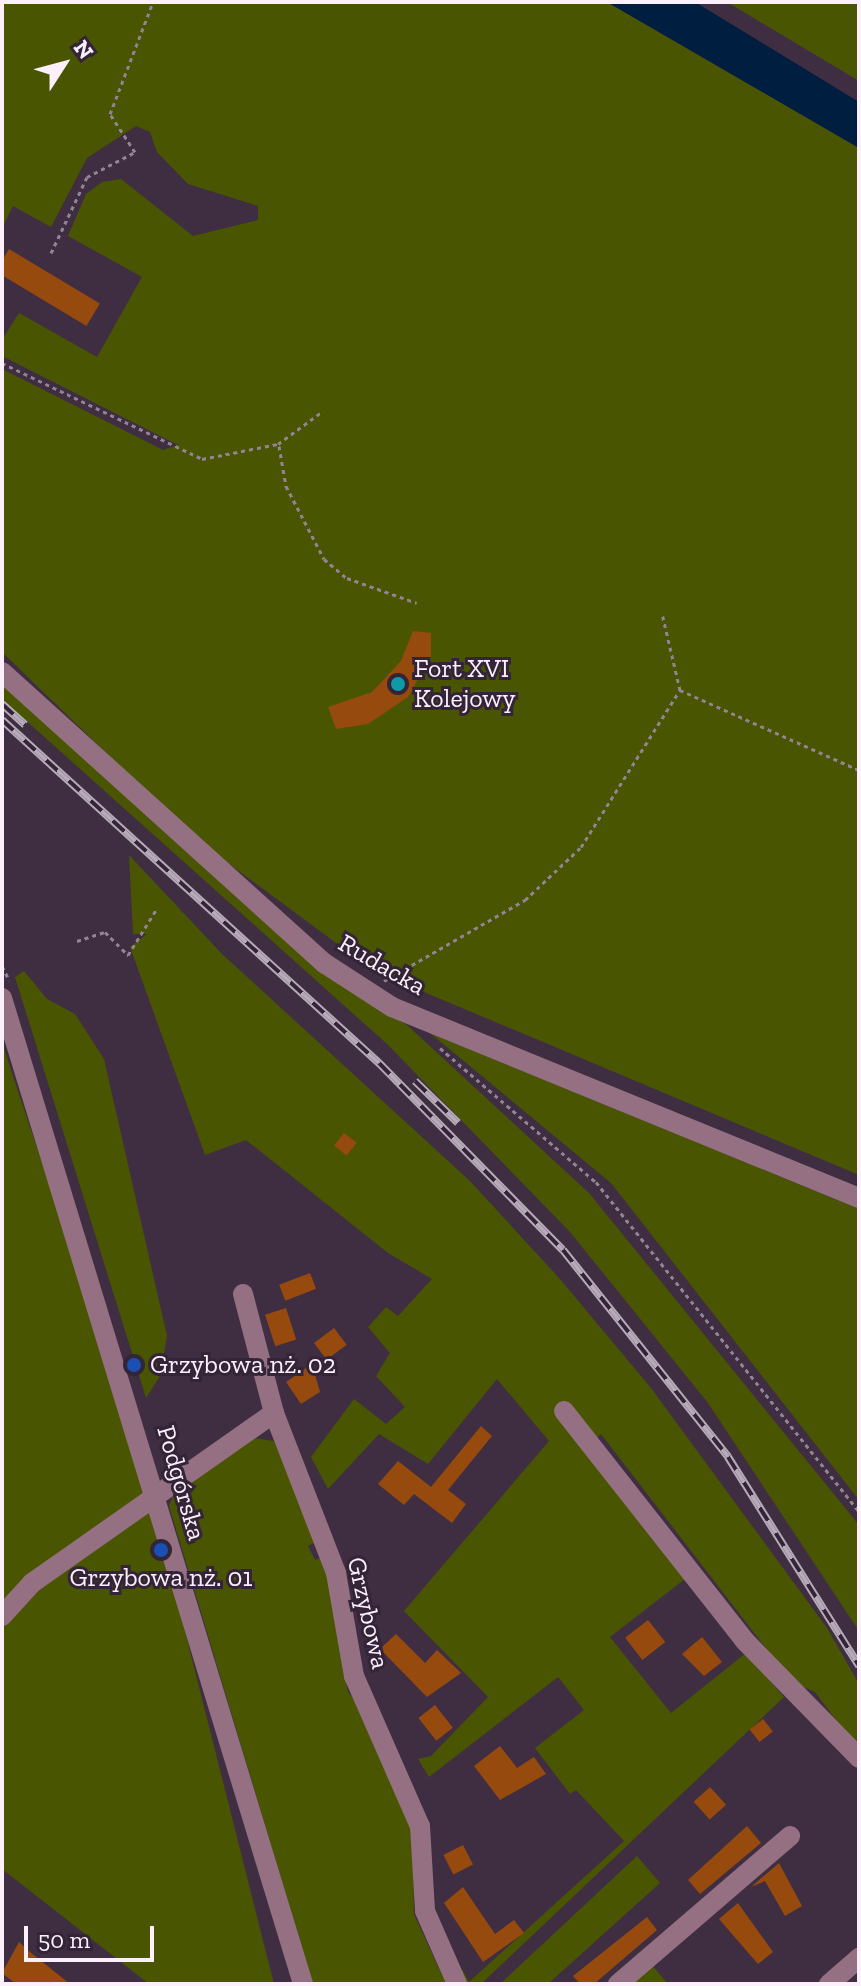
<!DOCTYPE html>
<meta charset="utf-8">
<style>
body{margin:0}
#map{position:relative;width:861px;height:1986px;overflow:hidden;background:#3f2e41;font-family:"Zilla Slab",serif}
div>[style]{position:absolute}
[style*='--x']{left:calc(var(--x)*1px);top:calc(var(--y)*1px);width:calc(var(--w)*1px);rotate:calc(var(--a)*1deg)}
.green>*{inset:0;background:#4a5502}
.water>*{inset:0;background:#001e40}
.building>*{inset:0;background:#974a0e;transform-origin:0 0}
.path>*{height:3px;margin-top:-1.5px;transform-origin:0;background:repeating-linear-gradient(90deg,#928494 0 4px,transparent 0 8px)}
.minor>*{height:20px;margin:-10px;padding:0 10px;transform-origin:10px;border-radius:10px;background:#956f82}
.rail>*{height:8px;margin-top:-4px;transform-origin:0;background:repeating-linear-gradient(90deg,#342437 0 15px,#b7aab8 0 30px);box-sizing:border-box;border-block:2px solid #b7aab8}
.dots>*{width:22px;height:22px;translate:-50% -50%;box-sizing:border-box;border:4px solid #342437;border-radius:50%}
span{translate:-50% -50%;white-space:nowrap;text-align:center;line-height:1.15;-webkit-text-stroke:6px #342437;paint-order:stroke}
.poi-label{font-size:26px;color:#fbf0fc}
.left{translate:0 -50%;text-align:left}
.street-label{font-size:26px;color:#fbf0fc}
.frame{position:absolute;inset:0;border:4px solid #fbf0fc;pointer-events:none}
.north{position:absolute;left:24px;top:24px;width:80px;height:80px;-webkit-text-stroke:6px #342437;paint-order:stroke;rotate:54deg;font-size:22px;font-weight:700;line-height:32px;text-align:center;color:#fbf0fc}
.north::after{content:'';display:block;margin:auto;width:28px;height:36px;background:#fbf0fc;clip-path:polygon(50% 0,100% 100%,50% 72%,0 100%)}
.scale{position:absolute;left:24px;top:1926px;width:130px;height:36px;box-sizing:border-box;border:4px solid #fbf0fc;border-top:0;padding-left:10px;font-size:24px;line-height:28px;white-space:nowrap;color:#fbf0fc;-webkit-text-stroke:6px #342437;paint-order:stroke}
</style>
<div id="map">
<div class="green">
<div style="clip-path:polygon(2px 2px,607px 2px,859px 148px,859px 1175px,374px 971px,194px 838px,2px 652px,2px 369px,163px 450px,178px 445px,2px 356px,2px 340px,19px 313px,97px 357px,142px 277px,68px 236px,86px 194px,102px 182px,121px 179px,193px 236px,258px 220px,258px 206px,188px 184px,157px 152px,150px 132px,136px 126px,87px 158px,51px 227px,13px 206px,2px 228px)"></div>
<div style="clip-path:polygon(727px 2px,859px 2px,859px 81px)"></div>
<div style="clip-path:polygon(2px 684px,315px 968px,407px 1025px,589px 1193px,859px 1525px,859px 1631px,708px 1403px,570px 1232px,387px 1044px,2px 699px)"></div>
<div style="clip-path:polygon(129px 855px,222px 954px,470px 1181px,560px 1279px,651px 1388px,827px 1628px,859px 1684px,859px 1751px,815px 1692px,792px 1682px,601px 1434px,586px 1449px,685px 1579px,610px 1637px,671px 1713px,746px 1653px,784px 1697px,481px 1984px,465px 1984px,459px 1974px,462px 1969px,469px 1982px,624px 1841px,576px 1790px,570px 1794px,535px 1748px,584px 1710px,558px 1677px,429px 1777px,418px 1759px,431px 1756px,488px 1697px,404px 1611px,549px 1441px,497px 1379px,428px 1464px,379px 1434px,328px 1489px,311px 1457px,354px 1399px,386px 1424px,405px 1407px,376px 1376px,390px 1353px,368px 1327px,386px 1307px,398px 1316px,432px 1279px,388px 1253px,246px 1140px,205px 1155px,130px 947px,147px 934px,133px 934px)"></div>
<div style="clip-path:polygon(24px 971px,47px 999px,75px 1014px,104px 1059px,167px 1336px,160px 1376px,146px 1398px,15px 977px)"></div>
<div style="clip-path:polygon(430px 1033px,859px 1209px,859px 1500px,611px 1183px)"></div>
<div style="clip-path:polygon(2px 1043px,144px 1469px,274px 1984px,149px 1984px,2px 1869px)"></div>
<div style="clip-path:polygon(254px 1438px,274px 1441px,316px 1542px,308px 1546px,315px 1560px,324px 1557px,348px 1692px,366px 1715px,412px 1821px,414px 1914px,446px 1984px,313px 1984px,169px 1506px,175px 1491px)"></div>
<div style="clip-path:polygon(637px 1856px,660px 1883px,548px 1984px,500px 1984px)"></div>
<div style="clip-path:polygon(651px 1964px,668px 1984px,627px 1984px)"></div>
</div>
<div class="water">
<div style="clip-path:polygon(607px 2px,695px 2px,859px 102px,859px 148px)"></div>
</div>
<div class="building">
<div style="left:9px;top:249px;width:106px;height:26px;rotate:31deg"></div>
<div style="clip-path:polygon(413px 631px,431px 633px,431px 655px,408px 697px,368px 724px,336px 729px,328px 707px,372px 692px,401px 661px)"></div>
<div style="left:344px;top:1133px;width:16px;height:16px;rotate:38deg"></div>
<div style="left:310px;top:1273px;width:17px;height:33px;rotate:69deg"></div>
<div style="left:286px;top:1308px;width:33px;height:22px;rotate:72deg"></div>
<div style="left:334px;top:1328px;width:21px;height:25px;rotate:53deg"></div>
<div style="clip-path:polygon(312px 1364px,320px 1392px,301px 1404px,286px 1382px)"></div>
<div style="clip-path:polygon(481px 1426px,492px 1436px,448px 1490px,466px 1504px,452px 1523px,414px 1494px,404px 1505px,378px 1484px,398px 1461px,431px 1487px)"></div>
<div style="left:648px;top:1620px;width:28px;height:29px;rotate:52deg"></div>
<div style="clip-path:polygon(396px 1634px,425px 1663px,437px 1650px,461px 1673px,427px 1697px,380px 1649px)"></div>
<div style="clip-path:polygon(702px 1637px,722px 1662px,704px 1676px,682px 1654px)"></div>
<div style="left:435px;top:1705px;width:29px;height:21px;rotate:52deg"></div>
<div style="left:763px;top:1719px;width:16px;height:17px;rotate:52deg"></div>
<div style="clip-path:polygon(500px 1746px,517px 1768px,534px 1757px,546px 1774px,500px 1800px,474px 1766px)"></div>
<div style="left:710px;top:1787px;width:24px;height:22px;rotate:48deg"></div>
<div style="clip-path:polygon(747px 1826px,761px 1843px,700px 1894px,688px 1880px)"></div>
<div style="left:463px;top:1845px;width:22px;height:22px;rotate:63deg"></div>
<div style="clip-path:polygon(779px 1863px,802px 1906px,785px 1916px,765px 1881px,751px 1887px)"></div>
<div style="clip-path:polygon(463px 1887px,495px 1934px,514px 1920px,524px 1933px,483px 1962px,444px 1903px)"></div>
<div style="clip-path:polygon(738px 1903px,773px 1952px,758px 1964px,719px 1919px)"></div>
<div style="clip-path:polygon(647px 1917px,657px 1930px,594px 1984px,580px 1984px,573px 1976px)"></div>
<div style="clip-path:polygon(19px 1942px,30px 1952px,70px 1984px,16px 1984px,2px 1973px)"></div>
</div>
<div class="path">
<div style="--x:51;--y:253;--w:84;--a:-64.7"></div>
<div style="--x:87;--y:177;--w:54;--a:-27.5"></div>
<div style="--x:135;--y:152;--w:45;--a:-123.3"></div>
<div style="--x:110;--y:114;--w:120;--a:-69"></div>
<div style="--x:2;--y:363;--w:222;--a:25.6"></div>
<div style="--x:202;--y:459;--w:77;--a:-11.2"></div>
<div style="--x:278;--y:444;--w:56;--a:-36.3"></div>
<div style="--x:279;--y:446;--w:41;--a:80.1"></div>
<div style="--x:286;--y:486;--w:82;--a:62.5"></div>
<div style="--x:324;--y:559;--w:30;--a:40"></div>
<div style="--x:347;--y:578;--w:74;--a:19.7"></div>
<div style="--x:680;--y:690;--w:196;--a:24.1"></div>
<div style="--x:77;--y:941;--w:29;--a:-18"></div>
<div style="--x:105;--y:932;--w:33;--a:45"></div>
<div style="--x:128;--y:955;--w:53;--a:-58.1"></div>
<div style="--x:2;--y:966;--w:16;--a:63"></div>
<div style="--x:384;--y:981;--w:163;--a:-29.9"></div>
<div style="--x:525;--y:900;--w:77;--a:-43.4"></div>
<div style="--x:581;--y:847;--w:186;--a:-57.8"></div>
<div style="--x:680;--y:690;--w:79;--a:-103.2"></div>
<div style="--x:440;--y:1048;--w:206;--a:40.7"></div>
<div style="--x:596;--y:1182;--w:422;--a:51.4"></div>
</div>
<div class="minor">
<div style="--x:2;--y:672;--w:434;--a:42.1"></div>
<div style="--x:324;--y:963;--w:81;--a:32.9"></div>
<div style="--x:392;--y:1007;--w:505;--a:22.24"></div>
<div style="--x:2;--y:998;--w:1031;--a:73.02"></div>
<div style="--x:243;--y:1294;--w:123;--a:75.4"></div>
<div style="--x:274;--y:1413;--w:172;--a:68.8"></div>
<div style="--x:336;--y:1573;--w:105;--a:80.1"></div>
<div style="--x:354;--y:1676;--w:164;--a:66.3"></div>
<div style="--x:420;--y:1826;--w:85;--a:86.6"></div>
<div style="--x:425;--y:1911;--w:80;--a:66.3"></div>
<div style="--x:564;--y:1411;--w:291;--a:51.8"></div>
<div style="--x:744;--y:1640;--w:165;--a:45.7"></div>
<div style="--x:2;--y:1616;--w:45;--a:-47.7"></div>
<div style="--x:32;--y:1583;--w:296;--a:-35.1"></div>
<div style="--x:618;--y:1984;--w:227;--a:-40.7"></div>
<div style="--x:829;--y:1984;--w:40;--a:-41"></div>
</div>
<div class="rail">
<div style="--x:2;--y:704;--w:31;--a:42"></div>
<div style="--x:2;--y:720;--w:510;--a:42.3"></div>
<div style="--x:379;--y:1063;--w:262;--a:45.5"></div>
<div style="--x:563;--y:1250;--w:265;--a:51.4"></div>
<div style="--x:728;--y:1457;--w:247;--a:57.9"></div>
<div style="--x:415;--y:1081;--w:60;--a:44.3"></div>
</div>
<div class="dots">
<div style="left:398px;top:684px;background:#0f9aa8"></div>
<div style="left:134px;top:1365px;background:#1a4fb4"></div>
<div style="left:161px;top:1550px;background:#1a4fb4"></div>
</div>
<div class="poi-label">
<span class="left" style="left:414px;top:684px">Fort XVI<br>Kolejowy</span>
<span class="left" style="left:150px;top:1365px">Grzybowa nż. 02</span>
<span style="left:161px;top:1578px">Grzybowa nż. 01</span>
</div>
<div class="street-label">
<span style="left:382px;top:965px;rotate:30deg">Rudacka</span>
<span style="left:181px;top:1483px;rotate:74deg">Podgórska</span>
<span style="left:368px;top:1613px;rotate:77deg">Grzybowa</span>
</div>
<div class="frame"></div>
<div class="north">N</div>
<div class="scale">50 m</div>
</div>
